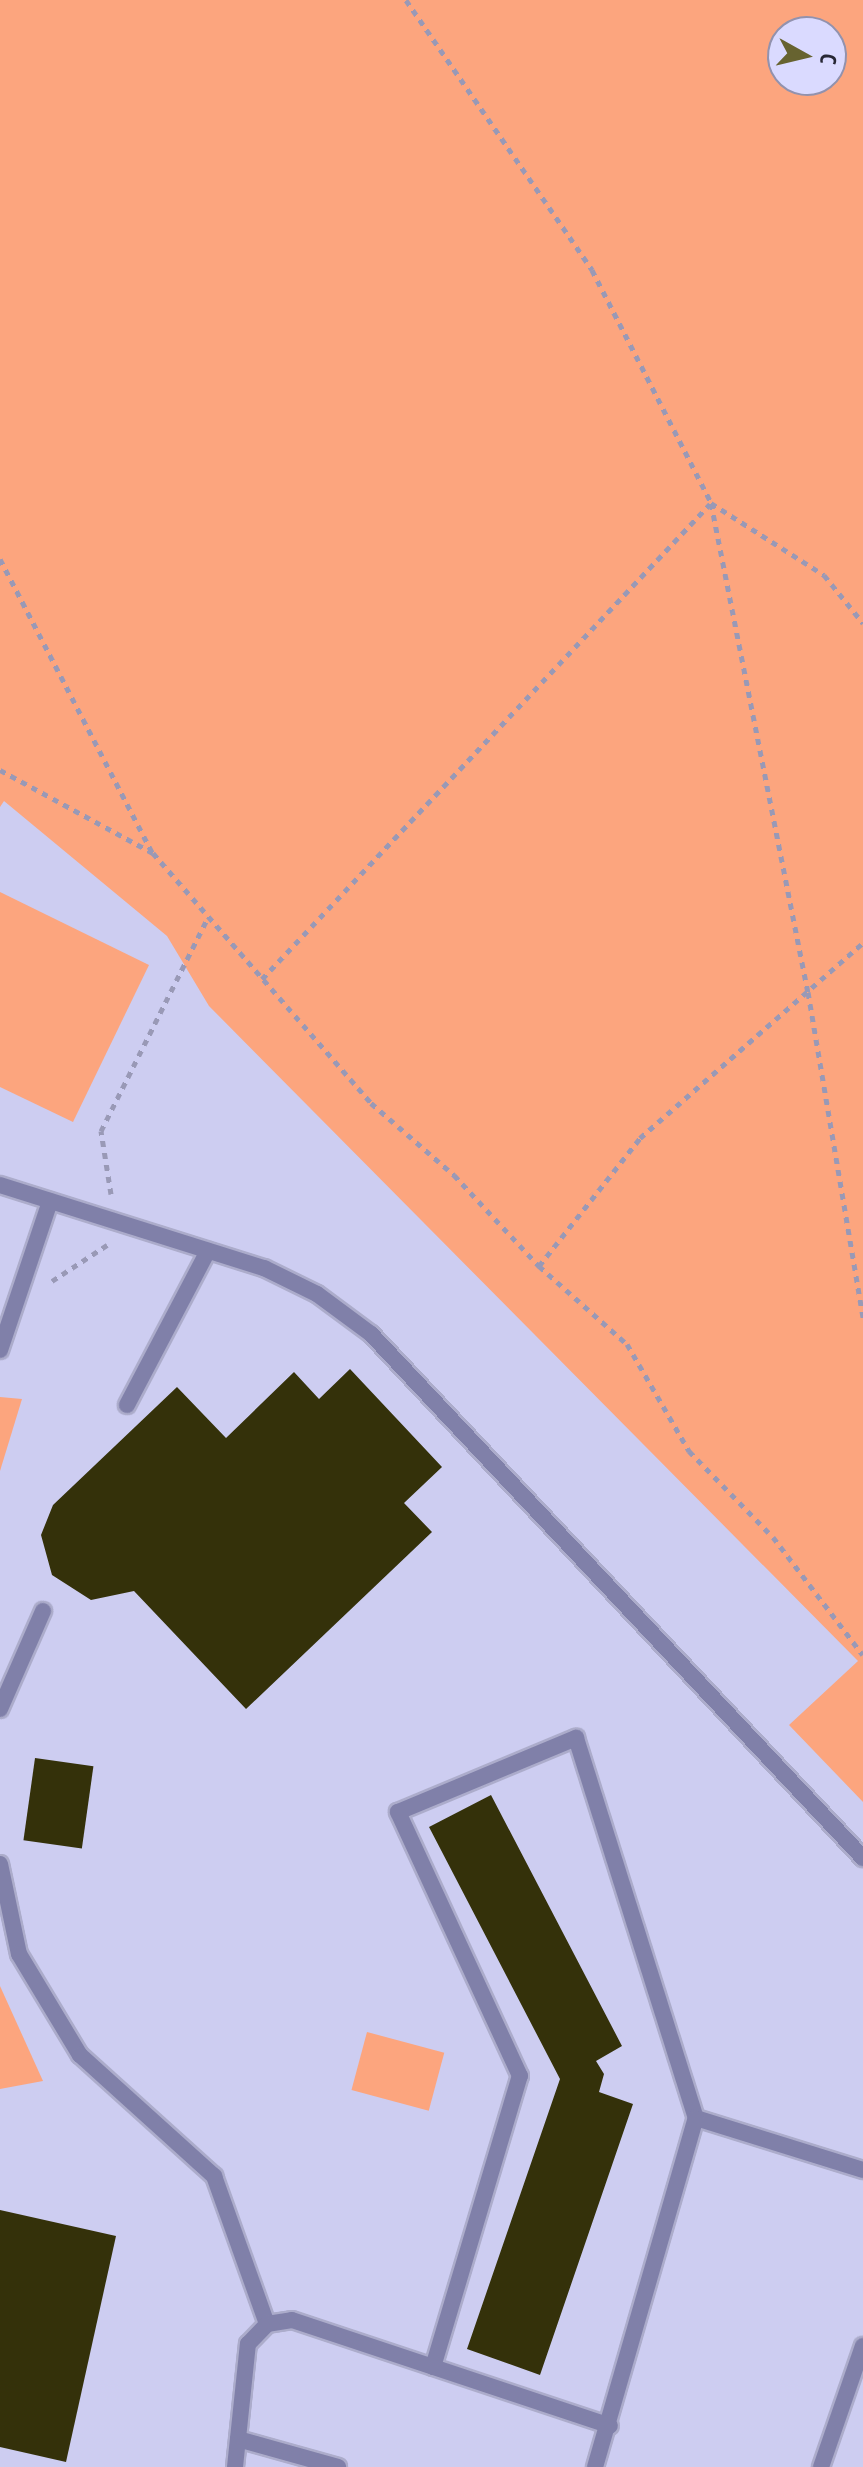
<!DOCTYPE html>
<meta charset="utf-8">
<style>
body{margin:0}
#map{position:relative;width:863px;height:2467px;overflow:hidden;background:#cdcdf1;font-family:"PT Sans Narrow",sans-serif}
div>[style]{position:absolute}
[style*='--x']{left:calc(var(--x)*1px);top:calc(var(--y)*1px);width:calc(var(--w)*1px);rotate:calc(var(--a)*1deg)}
.green>*{inset:0;background:#fca57e;transform-origin:0 0}
.building>*{inset:0;background:#34310a;transform-origin:0 0}
.path>*{height:5px;margin-top:-2.5px;transform-origin:0;background:repeating-linear-gradient(90deg,#9999b6 0 6px,transparent 0 12px)}
.roads{filter:drop-shadow(2px 0 #acaccb) drop-shadow(-2px 0 #acaccb) drop-shadow(0 2px #acaccb) drop-shadow(0 -2px #acaccb)}
.service>*{height:16px;margin:-8px;padding:0 8px;transform-origin:8px;border-radius:8px;background:#8080a9}
.minor>*{height:16px;margin:-8px;padding:0 8px;transform-origin:8px;border-radius:8px;background:#8080a9}
span{translate:-50% -50%;white-space:nowrap;text-align:center;line-height:1.15;-webkit-text-stroke:8px #dadaff;paint-order:stroke}
.north{position:absolute;left:767px;top:16px;width:80px;height:80px;box-sizing:border-box;background:#dadaff;border:2px solid #9292ae;border-radius:50%;rotate:98deg;font-size:22px;font-weight:700;line-height:32px;text-align:center;color:#272735}
.north::after{content:'';display:block;margin:auto;width:28px;height:36px;background:#676330;clip-path:polygon(50% 0,100% 100%,50% 72%,0 100%)}
</style>
<div id="map">
<div class="green">
<div style="clip-path:polygon(evenodd,0 0,863px 0,863px 1802px,789px 1725px,858px 1661px,209px 1006px,167px 936px,4px 801px,0 807px,0 0,783px 32px,831px 32px,831px 80px,783px 80px,783px 32px)"></div>
<div style="clip-path:polygon(0 892px,149px 965px,73px 1122px,0 1087px)"></div>
<div style="clip-path:polygon(0 1397px,22px 1399px,0 1471px)"></div>
<div style="clip-path:polygon(0 1986px,43px 2081px,0 2089px)"></div>
<div style="left:367px;top:2032px;width:80px;height:60px;rotate:15deg"></div>
</div>
<div class="building">
<div style="clip-path:polygon(350px 1369px,442px 1467px,404px 1503px,432px 1532px,246px 1709px,134px 1591px,91px 1600px,52px 1575px,41px 1535px,53px 1505px,177px 1387px,226px 1438px,294px 1372px,319px 1399px)"></div>
<div style="left:35px;top:1758px;width:59px;height:83px;rotate:8deg"></div>
<div style="clip-path:polygon(491px 1795px,622px 2046px,596px 2061px,604px 2074px,599px 2092px,633px 2104px,540px 2375px,467px 2349px,560px 2079px,429px 1827px)"></div>
<div style="clip-path:polygon(0 2210px,116px 2236px,66px 2462px,0 2447px)"></div>
</div>
<div class="path">
<div style="--x:406;--y:0;--w:328;--a:55.4"></div>
<div style="--x:592;--y:270;--w:262;--a:62.9"></div>
<div style="--x:711;--y:503;--w:134;--a:32.5"></div>
<div style="--x:824;--y:575;--w:62;--a:50.9"></div>
<div style="--x:711;--y:503;--w:499;--a:78.8"></div>
<div style="--x:808;--y:992;--w:331;--a:80.4"></div>
<div style="--x:0;--y:559;--w:330;--a:62.6"></div>
<div style="--x:0;--y:770;--w:174;--a:28.5"></div>
<div style="--x:153;--y:853;--w:332;--a:48.9"></div>
<div style="--x:371;--y:1103;--w:110;--a:40.9"></div>
<div style="--x:454;--y:1175;--w:125;--a:47"></div>
<div style="--x:539;--y:1266;--w:118;--a:41.6"></div>
<div style="--x:627;--y:1344;--w:124;--a:59.9"></div>
<div style="--x:689;--y:1451;--w:120;--a:45.7"></div>
<div style="--x:773;--y:1537;--w:148;--a:52.7"></div>
<div style="--x:262;--y:979;--w:653;--a:-46.68"></div>
<div style="--x:111;--y:1194;--w:64;--a:-99"></div>
<div style="--x:101;--y:1131;--w:239;--a:-63.4"></div>
<div style="--x:539;--y:1266;--w:163;--a:-51.7"></div>
<div style="--x:640;--y:1138;--w:296;--a:-41.2"></div>
<div style="--x:52;--y:1281;--w:66;--a:-33.2"></div>
</div>
<div class="roads">
<div class="service">
<div style="--x:0;--y:1350;--w:157;--a:-71.4"></div>
<div style="--x:127;--y:1405;--w:174;--a:-62.3"></div>
<div style="--x:0;--y:1709;--w:107;--a:-66.3"></div>
<div style="--x:0;--y:1864;--w:92;--a:78.1"></div>
<div style="--x:19;--y:1954;--w:118;--a:58.9"></div>
<div style="--x:80;--y:2055;--w:181;--a:42.1"></div>
<div style="--x:214;--y:2176;--w:157;--a:70.3"></div>
<div style="--x:433;--y:2367;--w:304;--a:-73.4"></div>
<div style="--x:520;--y:2076;--w:291;--a:-114.8"></div>
<div style="--x:398;--y:1812;--w:193;--a:-22.6"></div>
<div style="--x:576;--y:1738;--w:398;--a:72.5"></div>
<div style="--x:696;--y:2118;--w:175;--a:17.3"></div>
<div style="--x:238;--y:2439;--w:104;--a:15.6"></div>
<div style="--x:235;--y:2467;--w:124;--a:-84"></div>
<div style="--x:248;--y:2344;--w:28;--a:-46"></div>
<div style="--x:267;--y:2324;--w:25;--a:-9"></div>
<div style="--x:292;--y:2320;--w:335;--a:18.4"></div>
<div style="--x:595;--y:2467;--w:363;--a:-73.9"></div>
</div>
<div class="minor">
<div style="--x:0;--y:1185;--w:277;--a:17.5"></div>
<div style="--x:264;--y:1268;--w:59;--a:26.1"></div>
<div style="--x:317;--y:1294;--w:67;--a:36.5"></div>
<div style="--x:371;--y:1334;--w:719;--a:46.8"></div>
<div style="--x:821;--y:2467;--w:128;--a:-70.9"></div>
</div>
</div>
<div class="north">С</div>
</div>
